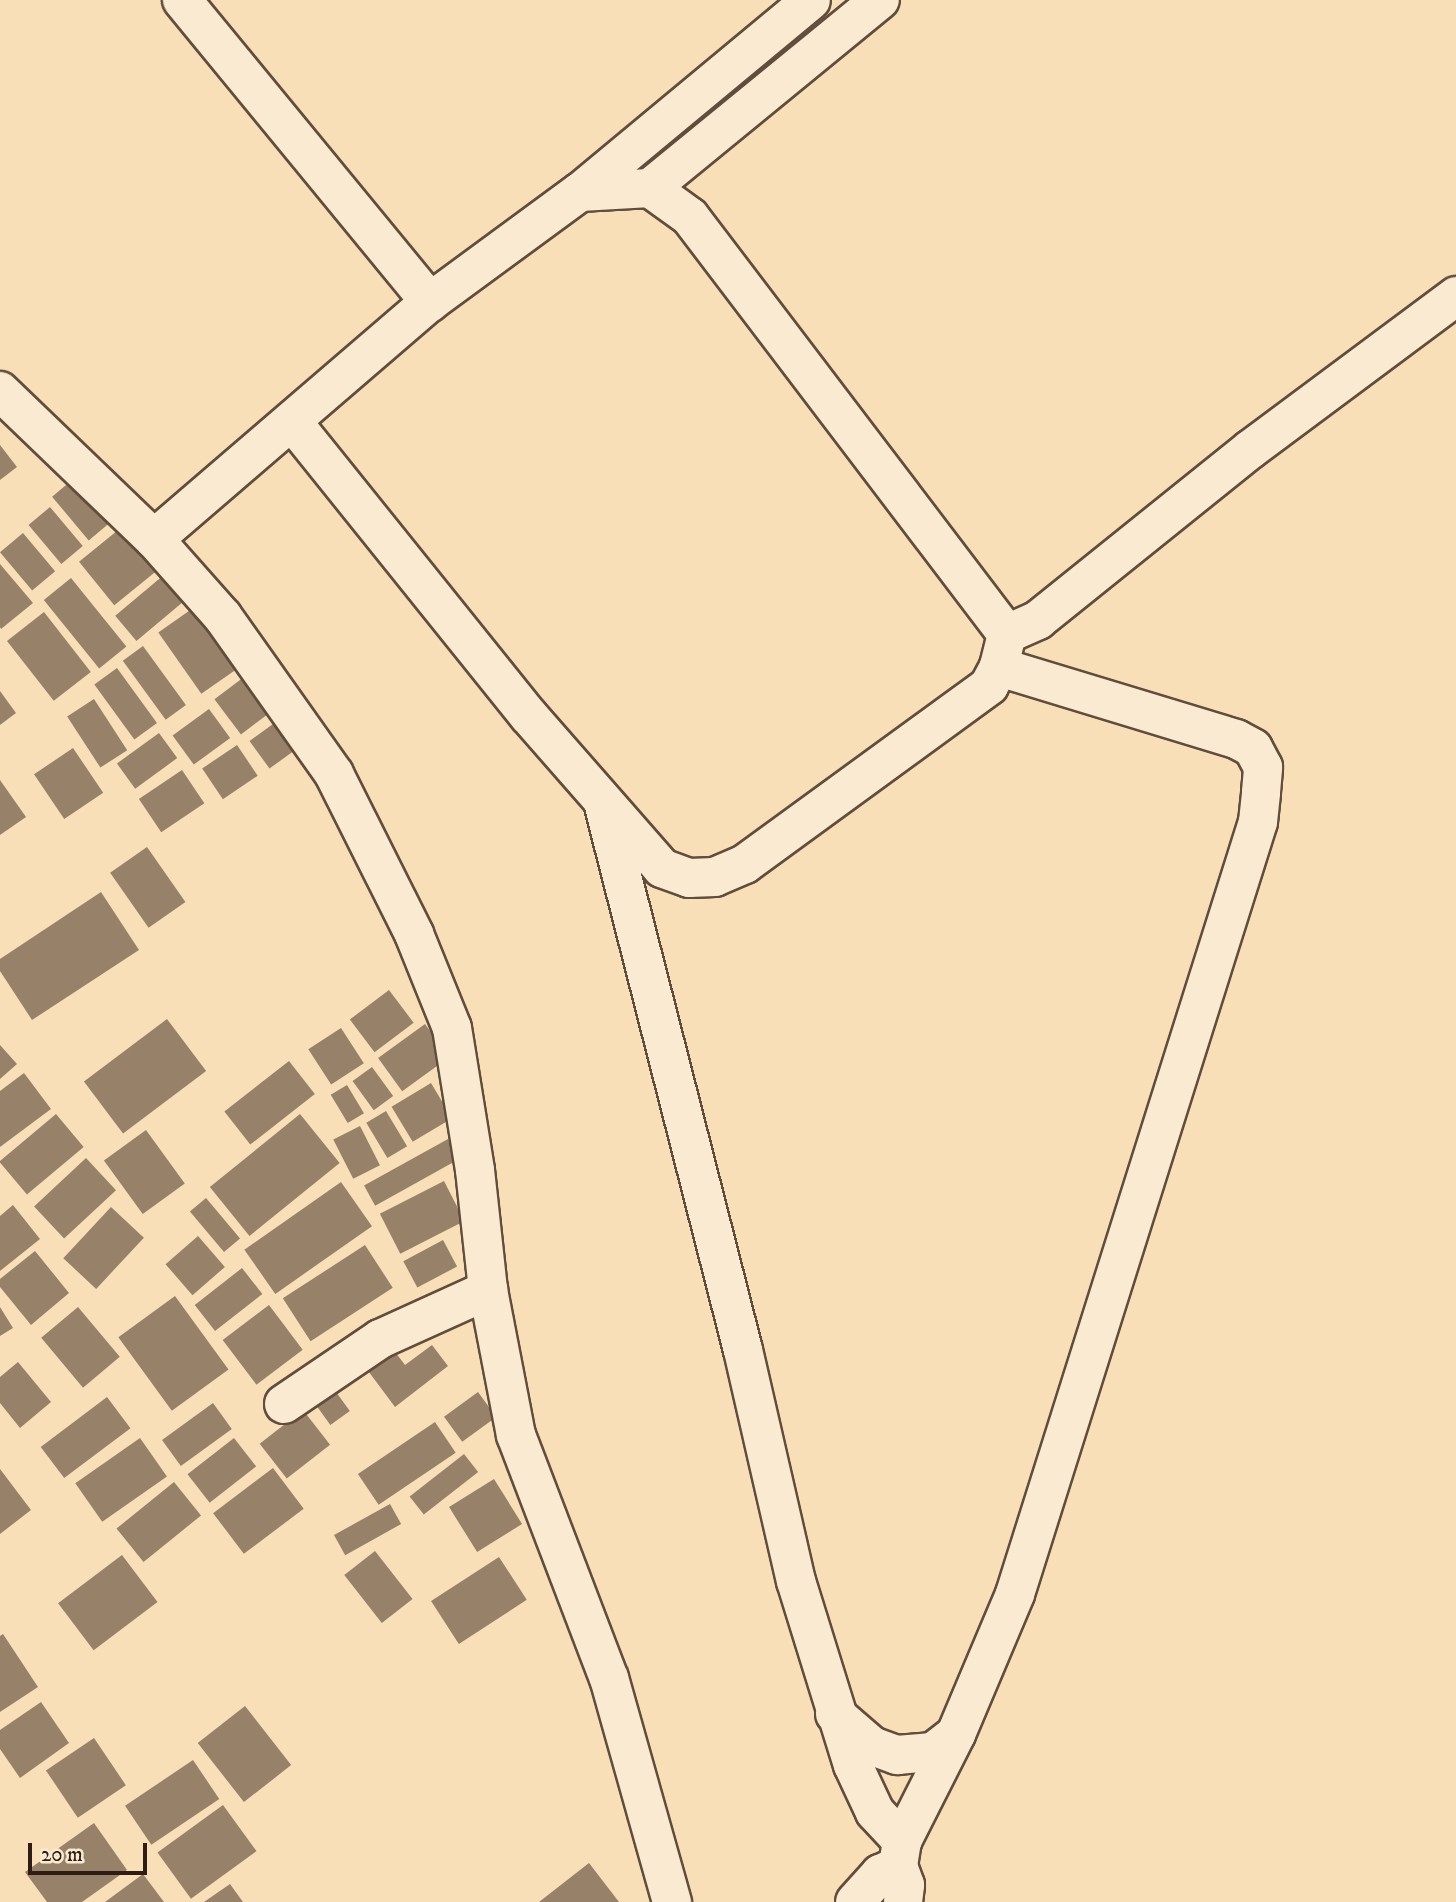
<!DOCTYPE html>
<style>
body{margin:0}
#map{position:relative;width:1456px;height:1902px;overflow:hidden;background:#f8dfb8;font-family:"IM FELL DW Pica",serif}
div>[style]{position:absolute}
[style*='--x']{left:calc(var(--x)*1px);top:calc(var(--y)*1px);width:calc(var(--w)*1px);rotate:calc(var(--a)*1deg)}
.building>*{inset:0;background:#988169;transform-origin:0 0}
.roads{filter:drop-shadow(2px 0 #614d3d) drop-shadow(-2px 0 #614d3d) drop-shadow(0 2px #614d3d) drop-shadow(0 -2px #614d3d)}
.minor>*{height:38px;margin:-19px;padding:0 19px;transform-origin:19px;border-radius:19px;background:#faead1}
span{translate:-50% -50%;white-space:nowrap;text-align:center;line-height:1.15;-webkit-text-stroke:5px #faead1;paint-order:stroke}
.scale{position:absolute;left:28px;top:1843px;width:119px;height:32px;box-sizing:border-box;border:4px solid #2f1c14;border-top:0;padding-left:9px;font-size:21px;line-height:24px;white-space:nowrap;color:#2f1c14;-webkit-text-stroke:5px #faead1;paint-order:stroke}
</style>
<div id="map">
<div class="building">
<div style="clip-path:polygon(0 445px,17px 467px,0 480px)"></div>
<div style="left:72px;top:480px;width:57px;height:26px;rotate:50deg"></div>
<div style="left:50px;top:507px;width:51px;height:28px;rotate:50deg"></div>
<div style="left:128px;top:522px;width:56px;height:63px;rotate:51deg"></div>
<div style="left:23px;top:533px;width:50px;height:30px;rotate:50deg"></div>
<div style="clip-path:polygon(0 564px,33px 603px,1px 629px,0 627px)"></div>
<div style="left:165px;top:574px;width:33px;height:65px;rotate:50deg"></div>
<div style="left:71px;top:578px;width:88px;height:35px;rotate:51deg"></div>
<div style="left:196px;top:606px;width:75px;height:46px;rotate:55deg"></div>
<div style="left:44px;top:612px;width:76px;height:47px;rotate:52deg"></div>
<div style="left:143px;top:646px;width:73px;height:25px;rotate:54deg"></div>
<div style="left:117px;top:668px;width:68px;height:28px;rotate:54deg"></div>
<div style="left:244px;top:677px;width:44px;height:37px;rotate:53deg"></div>
<div style="clip-path:polygon(0 691px,16px 713px,0 725px)"></div>
<div style="left:94px;top:699px;width:61px;height:32px;rotate:57deg"></div>
<div style="left:209px;top:709px;width:36px;height:45px;rotate:54deg"></div>
<div style="left:273px;top:724px;width:34px;height:29px;rotate:54deg"></div>
<div style="left:159px;top:733px;width:31px;height:52px;rotate:54deg"></div>
<div style="left:237px;top:745px;width:37px;height:42px;rotate:56deg"></div>
<div style="left:73px;top:748px;width:54px;height:47px;rotate:56deg"></div>
<div style="left:182px;top:770px;width:40px;height:52px;rotate:56deg"></div>
<div style="clip-path:polygon(0 780px,26px 817px,0 835px)"></div>
<div style="left:147px;top:847px;width:67px;height:45px;rotate:55deg"></div>
<div style="clip-path:polygon(101px 892px,139px 950px,32px 1020px,0 971px,0 959px)"></div>
<div style="left:389px;top:990px;width:41px;height:49px;rotate:53deg"></div>
<div style="left:167px;top:1019px;width:65px;height:104px;rotate:53deg"></div>
<div style="left:425px;top:1024px;width:41px;height:58px;rotate:54deg"></div>
<div style="left:341px;top:1028px;width:42px;height:39px;rotate:57deg"></div>
<div style="clip-path:polygon(0 1045px,17px 1064px,0 1079px)"></div>
<div style="left:289px;top:1061px;width:42px;height:82px;rotate:52deg"></div>
<div style="left:372px;top:1067px;width:36px;height:24px;rotate:54deg"></div>
<div style="clip-path:polygon(24px 1073px,51px 1109px,0 1147px,0 1091px)"></div>
<div style="left:431px;top:1083px;width:41px;height:46px;rotate:59deg"></div>
<div style="left:347px;top:1085px;width:33px;height:19px;rotate:59deg"></div>
<div style="left:386px;top:1111px;width:41px;height:23px;rotate:59deg"></div>
<div style="left:56px;top:1114px;width:43px;height:74px;rotate:50deg"></div>
<div style="left:300px;top:1114px;width:63px;height:116px;rotate:51deg"></div>
<div style="left:360px;top:1126px;width:44px;height:30px;rotate:63deg"></div>
<div style="left:146px;top:1130px;width:66px;height:52px;rotate:54deg"></div>
<div style="left:448px;top:1139px;width:23px;height:96px;rotate:61deg"></div>
<div style="left:86px;top:1158px;width:44px;height:71px;rotate:47deg"></div>
<div style="left:444px;top:1181px;width:45px;height:72px;rotate:63deg"></div>
<div style="left:341px;top:1182px;width:54px;height:118px;rotate:55deg"></div>
<div style="left:206px;top:1198px;width:53px;height:21px;rotate:50deg"></div>
<div style="clip-path:polygon(13px 1205px,40px 1239px,0 1271px,0 1216px)"></div>
<div style="left:111px;top:1207px;width:45px;height:70px;rotate:43deg"></div>
<div style="left:198px;top:1236px;width:41px;height:43px;rotate:49deg"></div>
<div style="left:443px;top:1240px;width:30px;height:45px;rotate:62deg"></div>
<div style="left:365px;top:1245px;width:51px;height:98px;rotate:57deg"></div>
<div style="clip-path:polygon(35px 1251px,69px 1293px,31px 1325px,0 1287px,0 1279px)"></div>
<div style="left:242px;top:1268px;width:33px;height:60px;rotate:52deg"></div>
<div style="left:175px;top:1296px;width:91px;height:70px;rotate:54deg"></div>
<div style="left:269px;top:1305px;width:56px;height:58px;rotate:53deg"></div>
<div style="clip-path:polygon(0 1307px,13px 1328px,0 1336px)"></div>
<div style="left:78px;top:1307px;width:65px;height:48px;rotate:50deg"></div>
<div style="clip-path:polygon(386px 1340px,405px 1365px,432px 1345px,448px 1366px,395px 1407px,360px 1360px)"></div>
<div style="clip-path:polygon(18px 1362px,51px 1402px,20px 1428px,0 1403px,0 1377px)"></div>
<div style="left:331px;top:1385px;width:32px;height:24px;rotate:54deg"></div>
<div style="left:478px;top:1392px;width:31px;height:42px;rotate:54deg"></div>
<div style="left:107px;top:1397px;width:39px;height:83px;rotate:53deg"></div>
<div style="left:213px;top:1403px;width:32px;height:63px;rotate:54deg"></div>
<div style="left:303px;top:1410px;width:44px;height:55px;rotate:52deg"></div>
<div style="left:435px;top:1422px;width:37px;height:93px;rotate:56deg"></div>
<div style="left:140px;top:1438px;width:47px;height:79px;rotate:55deg"></div>
<div style="left:234px;top:1438px;width:36px;height:59px;rotate:52deg"></div>
<div style="left:464px;top:1454px;width:23px;height:69px;rotate:52deg"></div>
<div style="left:273px;top:1468px;width:51px;height:75px;rotate:53deg"></div>
<div style="clip-path:polygon(0 1469px,31px 1510px,0 1534px)"></div>
<div style="left:494px;top:1479px;width:53px;height:53px;rotate:58deg"></div>
<div style="left:174px;top:1482px;width:43px;height:74px;rotate:51deg"></div>
<div style="left:390px;top:1504px;width:23px;height:64px;rotate:61deg"></div>
<div style="left:375px;top:1551px;width:61px;height:39px;rotate:52deg"></div>
<div style="left:122px;top:1555px;width:59px;height:80px;rotate:53deg"></div>
<div style="left:499px;top:1557px;width:51px;height:81px;rotate:57deg"></div>
<div style="clip-path:polygon(3px 1634px,38px 1687px,0 1712px,0 1636px)"></div>
<div style="clip-path:polygon(41px 1702px,69px 1743px,20px 1778px,0 1749px,0 1730px)"></div>
<div style="left:245px;top:1706px;width:75px;height:60px;rotate:52deg"></div>
<div style="left:94px;top:1738px;width:57px;height:58px;rotate:56deg"></div>
<div style="left:193px;top:1760px;width:47px;height:82px;rotate:56deg"></div>
<div style="left:223px;top:1805px;width:57px;height:81px;rotate:54deg"></div>
<div style="clip-path:polygon(94px 1823px,127px 1870px,82px 1902px,47px 1902px,25px 1872px)"></div>
<div style="clip-path:polygon(589px 1863px,619px 1902px,539px 1902px)"></div>
<div style="clip-path:polygon(143px 1874px,164px 1902px,105px 1902px)"></div>
<div style="clip-path:polygon(230px 1884px,243px 1902px,204px 1902px)"></div>
</div>
<div class="roads">
<div class="minor">
<div style="--x:182;--y:0;--w:391;--a:50.6"></div>
<div style="--x:650;--y:188;--w:297;--a:-39.3"></div>
<div style="--x:580;--y:192;--w:300;--a:-39.7"></div>
<div style="--x:0;--y:391;--w:214;--a:43.9"></div>
<div style="--x:154;--y:539;--w:104;--a:48.5"></div>
<div style="--x:223;--y:617;--w:192;--a:54.7"></div>
<div style="--x:334;--y:774;--w:179;--a:63.4"></div>
<div style="--x:414;--y:934;--w:101;--a:68"></div>
<div style="--x:452;--y:1028;--w:144;--a:80.8"></div>
<div style="--x:475;--y:1170;--w:121;--a:83.8"></div>
<div style="--x:488;--y:1290;--w:148;--a:79.1"></div>
<div style="--x:516;--y:1435;--w:260;--a:69.1"></div>
<div style="--x:609;--y:1678;--w:233;--a:74.3"></div>
<div style="--x:154;--y:539;--w:364;--a:-40.7"></div>
<div style="--x:430;--y:302;--w:186;--a:-36.3"></div>
<div style="--x:580;--y:192;--w:70;--a:-3.3"></div>
<div style="--x:650;--y:188;--w:49;--a:35.9"></div>
<div style="--x:690;--y:217;--w:524;--a:52.76"></div>
<div style="--x:1007;--y:634;--w:34;--a:104"></div>
<div style="--x:999;--y:667;--w:21;--a:118"></div>
<div style="--x:989;--y:686;--w:302;--a:143.9"></div>
<div style="--x:745;--y:864;--w:33;--a:157"></div>
<div style="--x:715;--y:877;--w:26;--a:178"></div>
<div style="--x:689;--y:878;--w:29;--a:-160"></div>
<div style="--x:662;--y:868;--w:203;--a:-131.2"></div>
<div style="--x:528;--y:715;--w:375;--a:-128.8"></div>
<div style="--x:1007;--y:634;--w:34;--a:-24"></div>
<div style="--x:1038;--y:620;--w:273;--a:-38.8"></div>
<div style="--x:1251;--y:449;--w:256;--a:-36.7"></div>
<div style="--x:604;--y:806;--w:561;--a:75.67"></div>
<div style="--x:743;--y:1350;--w:237;--a:77.1"></div>
<div style="--x:796;--y:1581;--w:193;--a:72.8"></div>
<div style="--x:853;--y:1765;--w:52;--a:64.9"></div>
<div style="--x:875;--y:1812;--w:40;--a:47"></div>
<div style="--x:284;--y:1404;--w:116;--a:-34.1"></div>
<div style="--x:380;--y:1339;--w:119;--a:-24.4"></div>
<div style="--x:835;--y:1714;--w:49;--a:40.9"></div>
<div style="--x:872;--y:1746;--w:27;--a:20"></div>
<div style="--x:897;--y:1755;--w:36;--a:-5"></div>
<div style="--x:933;--y:1752;--w:29;--a:-38"></div>
<div style="--x:855;--y:1902;--w:38;--a:-48"></div>
<div style="--x:880;--y:1874;--w:20;--a:-24"></div>
<div style="--x:903;--y:1902;--w:17;--a:-83"></div>
<div style="--x:905;--y:1885;--w:20;--a:-110"></div>
<div style="--x:898;--y:1866;--w:25;--a:-81"></div>
<div style="--x:902;--y:1841;--w:120;--a:-63.2"></div>
<div style="--x:956;--y:1734;--w:152;--a:-67.1"></div>
<div style="--x:1015;--y:1594;--w:809;--a:-72.53"></div>
<div style="--x:1258;--y:822;--w:30;--a:-84"></div>
<div style="--x:1261;--y:792;--w:25;--a:-85"></div>
<div style="--x:1263;--y:767;--w:21;--a:-118"></div>
<div style="--x:1253;--y:748;--w:19;--a:-152"></div>
<div style="--x:1236;--y:739;--w:248;--a:-163.1"></div>
</div>
</div>
<div class="scale">20 m</div>
</div>
